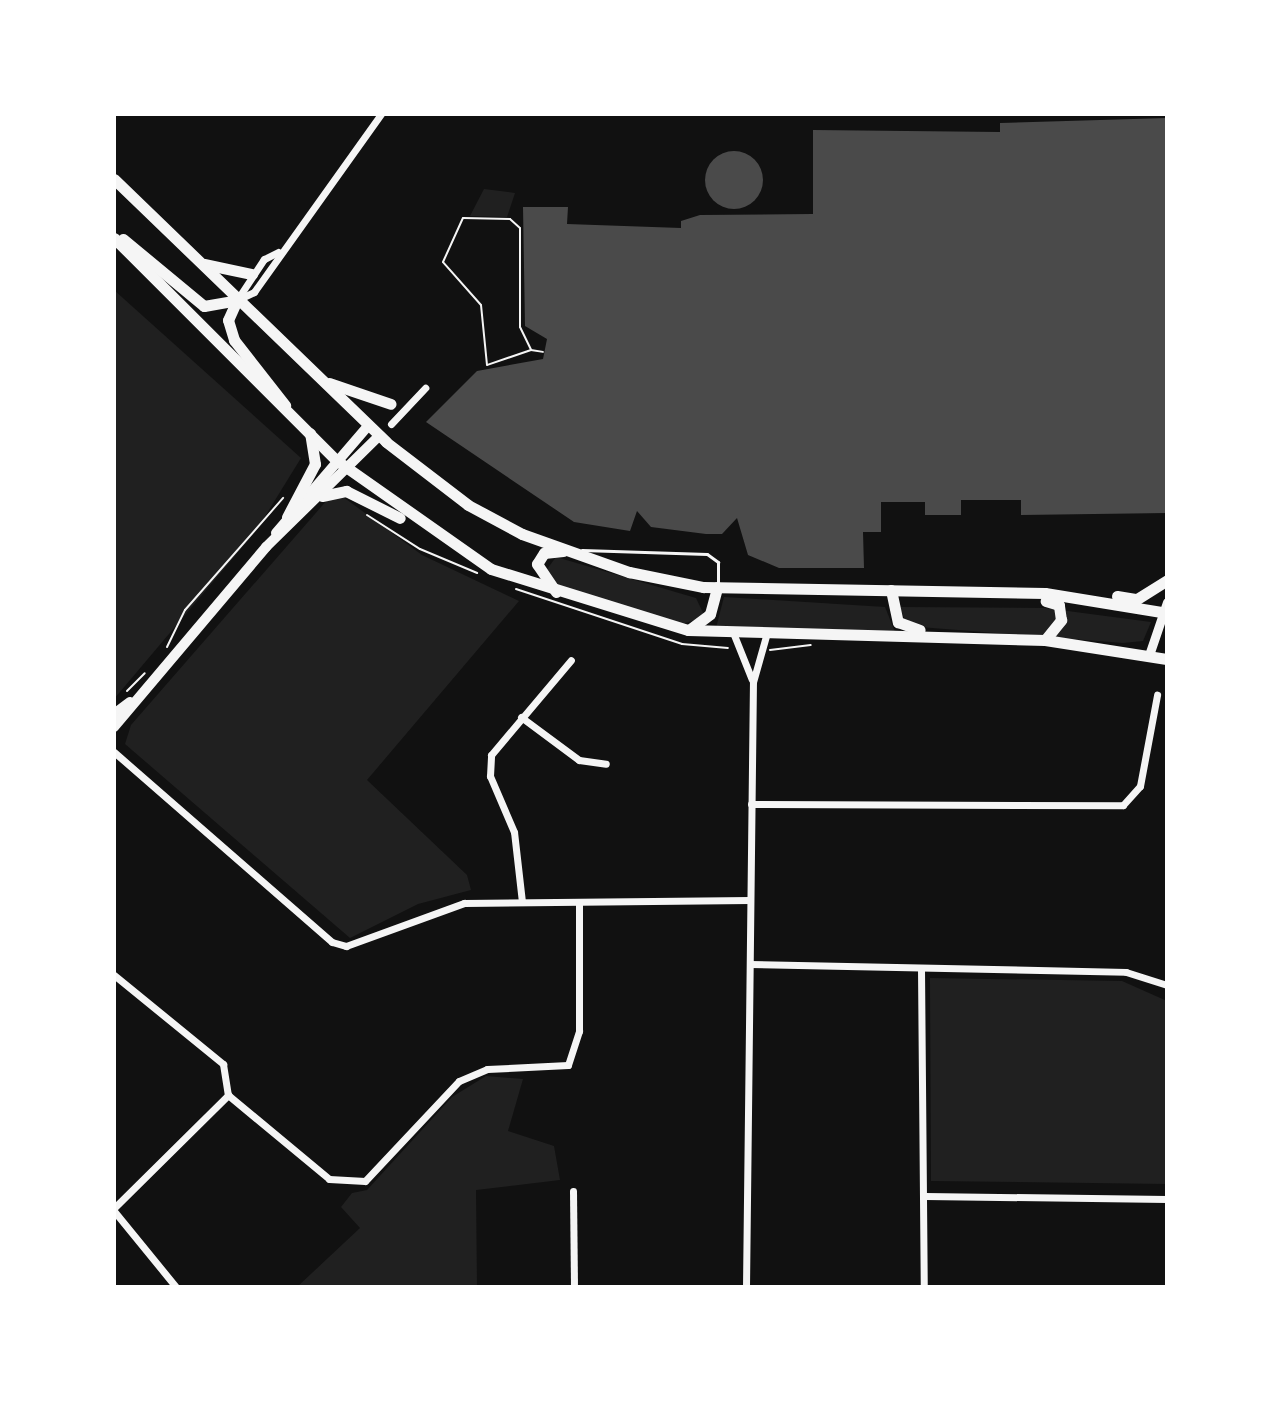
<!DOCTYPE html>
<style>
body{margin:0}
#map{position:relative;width:1281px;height:1401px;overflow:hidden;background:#111;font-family:Jost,sans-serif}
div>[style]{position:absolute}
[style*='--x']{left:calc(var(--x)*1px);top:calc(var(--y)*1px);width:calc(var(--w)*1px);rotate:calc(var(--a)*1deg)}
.green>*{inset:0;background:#202020}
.building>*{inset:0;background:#4a4a4a}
.round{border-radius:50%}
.path>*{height:2px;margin:-1px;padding:0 1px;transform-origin:1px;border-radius:1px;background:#f5f5f5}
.service>*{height:3px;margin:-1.5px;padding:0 1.5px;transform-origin:1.5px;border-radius:1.5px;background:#f5f5f5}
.minor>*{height:7px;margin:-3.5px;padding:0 3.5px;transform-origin:3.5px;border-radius:3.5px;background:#f5f5f5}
.tertiary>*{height:9px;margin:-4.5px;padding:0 4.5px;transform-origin:4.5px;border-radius:4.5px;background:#f5f5f5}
.secondary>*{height:10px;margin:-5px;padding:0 5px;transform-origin:5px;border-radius:5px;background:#f5f5f5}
.trunk>*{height:11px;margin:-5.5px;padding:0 5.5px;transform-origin:5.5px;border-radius:5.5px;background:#f5f5f5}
span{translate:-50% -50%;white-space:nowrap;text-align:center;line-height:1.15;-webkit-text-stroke:6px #fff;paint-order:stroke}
.frame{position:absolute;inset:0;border:116px solid #fff;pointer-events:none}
</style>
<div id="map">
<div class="green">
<div style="clip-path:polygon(484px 189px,515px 193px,507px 217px,470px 216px)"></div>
<div style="clip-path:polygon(114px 290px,301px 458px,256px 531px,114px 699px)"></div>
<div style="clip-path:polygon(335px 491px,422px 555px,519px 601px,367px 780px,467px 875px,471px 890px,418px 904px,350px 938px,125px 744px,131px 725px)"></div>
<div style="clip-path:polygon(556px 557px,696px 598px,705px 617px,682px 624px,560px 588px,545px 572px)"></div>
<div style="clip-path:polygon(724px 597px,885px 607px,895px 632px,716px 628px)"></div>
<div style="clip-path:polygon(900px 607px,1045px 608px,1151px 622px,1143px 641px,1123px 643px,907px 626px)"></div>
<div style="clip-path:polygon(930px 978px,1122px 981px,1167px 1001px,1167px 1184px,931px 1181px)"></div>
<div style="clip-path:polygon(486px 1076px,523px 1079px,508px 1131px,554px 1146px,560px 1180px,476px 1190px,477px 1287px,297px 1287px,360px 1228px,341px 1207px,352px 1193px,367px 1190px,452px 1097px)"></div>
</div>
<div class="building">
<div style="clip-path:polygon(1167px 118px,1167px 513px,1021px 515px,1021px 500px,961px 500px,961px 515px,925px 515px,925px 502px,881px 502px,881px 532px,863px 532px,864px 568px,779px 568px,748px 555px,737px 518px,722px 534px,706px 534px,651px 527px,637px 511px,630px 531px,574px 522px,426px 422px,477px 371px,543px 359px,547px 339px,525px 326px,523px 207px,568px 207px,567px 224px,681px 228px,681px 221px,700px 215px,813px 214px,813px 130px,1000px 132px,1000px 123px)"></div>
<div class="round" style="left:705px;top:151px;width:58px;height:58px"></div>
</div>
<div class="path">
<div style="--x:531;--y:350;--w:46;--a:161.2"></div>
<div style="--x:487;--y:365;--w:60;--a:-95.7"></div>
<div style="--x:481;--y:305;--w:57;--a:-131.5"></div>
<div style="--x:443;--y:262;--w:48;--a:-65.6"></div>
<div style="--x:463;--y:218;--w:47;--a:1.2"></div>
<div style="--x:510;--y:219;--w:13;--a:42"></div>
<div style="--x:520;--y:228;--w:99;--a:90"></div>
<div style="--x:520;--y:327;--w:25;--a:64"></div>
<div style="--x:531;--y:350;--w:12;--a:9"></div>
<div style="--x:367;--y:515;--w:63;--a:32.7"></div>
<div style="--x:420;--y:549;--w:62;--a:22.8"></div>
<div style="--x:516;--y:589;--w:175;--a:18.3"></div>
<div style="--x:682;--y:644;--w:46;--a:5"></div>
<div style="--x:167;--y:647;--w:41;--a:-64.1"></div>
<div style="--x:185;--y:610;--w:149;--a:-48.8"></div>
<div style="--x:770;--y:650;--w:41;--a:-7"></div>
<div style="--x:127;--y:691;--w:25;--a:-45"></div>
</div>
<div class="service">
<div style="--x:582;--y:550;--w:125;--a:1.8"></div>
<div style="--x:707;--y:554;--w:14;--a:36"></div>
<div style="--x:718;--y:562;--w:21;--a:90"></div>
</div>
<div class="minor">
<div style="--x:278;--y:252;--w:16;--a:153"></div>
<div style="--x:264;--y:259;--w:49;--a:123.4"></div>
<div style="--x:237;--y:300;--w:19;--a:-25"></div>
<div style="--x:254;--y:292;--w:219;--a:-54.5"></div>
<div style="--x:391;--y:424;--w:50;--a:-46.6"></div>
<div style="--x:734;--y:635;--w:48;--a:68.2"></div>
<div style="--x:521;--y:717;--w:72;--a:36.6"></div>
<div style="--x:579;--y:760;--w:27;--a:8"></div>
<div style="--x:114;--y:752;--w:289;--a:41.1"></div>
<div style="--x:332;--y:942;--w:15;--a:16"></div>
<div style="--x:346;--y:946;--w:126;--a:-20"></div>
<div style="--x:464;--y:903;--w:286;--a:-0.6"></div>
<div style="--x:751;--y:804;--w:372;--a:0.2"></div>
<div style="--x:1123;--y:805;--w:25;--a:-48"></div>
<div style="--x:1140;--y:786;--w:93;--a:-79.4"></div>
<div style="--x:522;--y:902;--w:70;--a:-96.5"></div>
<div style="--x:514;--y:832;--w:61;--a:-113.2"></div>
<div style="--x:490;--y:776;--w:21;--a:-87"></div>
<div style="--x:491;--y:755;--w:124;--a:-49.9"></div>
<div style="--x:750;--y:964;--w:376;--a:1.2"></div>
<div style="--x:1126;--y:972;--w:43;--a:17.6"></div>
<div style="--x:921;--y:969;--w:318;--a:89.5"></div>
<div style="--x:114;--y:975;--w:141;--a:39.2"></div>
<div style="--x:223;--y:1064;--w:31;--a:81"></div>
<div style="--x:228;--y:1095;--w:131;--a:39.7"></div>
<div style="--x:329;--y:1179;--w:36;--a:3"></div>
<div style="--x:365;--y:1181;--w:137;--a:-46.8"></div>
<div style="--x:459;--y:1081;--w:30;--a:-23"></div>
<div style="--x:487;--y:1069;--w:81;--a:-2.8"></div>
<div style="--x:568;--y:1065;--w:36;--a:-72"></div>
<div style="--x:579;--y:1031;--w:128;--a:-90"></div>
<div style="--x:573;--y:1191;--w:96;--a:89.4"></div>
<div style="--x:925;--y:1196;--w:242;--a:0.7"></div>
<div style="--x:114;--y:1208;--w:161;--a:-44.7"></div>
<div style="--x:114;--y:1211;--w:98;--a:50.8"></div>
<div style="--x:746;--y:1287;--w:605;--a:-89.34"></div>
<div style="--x:753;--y:682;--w:48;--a:-74.2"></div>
</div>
<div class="tertiary">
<div style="--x:1149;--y:655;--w:56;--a:-71.2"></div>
</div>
<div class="secondary">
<div style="--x:276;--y:533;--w:141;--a:-49.3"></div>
<div style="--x:114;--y:714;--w:20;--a:-37"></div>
<div style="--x:114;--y:727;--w:236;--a:-49.8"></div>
<div style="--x:266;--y:547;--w:158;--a:-44.5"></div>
</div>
<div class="trunk">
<div style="--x:114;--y:179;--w:378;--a:44"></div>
<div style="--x:386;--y:442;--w:103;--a:37.5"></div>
<div style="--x:468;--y:505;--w:61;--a:28.2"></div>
<div style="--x:522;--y:534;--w:114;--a:19.6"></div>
<div style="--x:629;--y:572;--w:76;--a:11.5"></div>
<div style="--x:703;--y:587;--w:342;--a:1"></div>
<div style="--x:1045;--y:593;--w:124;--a:9.3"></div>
<div style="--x:114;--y:238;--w:314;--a:45"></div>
<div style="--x:336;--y:460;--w:189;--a:35.1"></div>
<div style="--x:491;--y:569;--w:206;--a:17.2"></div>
<div style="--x:688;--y:630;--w:357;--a:1.6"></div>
<div style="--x:1045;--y:640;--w:123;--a:8.9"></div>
<div style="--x:123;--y:239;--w:105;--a:39.6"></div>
<div style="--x:204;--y:306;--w:34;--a:-10"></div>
<div style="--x:204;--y:264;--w:49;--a:11.8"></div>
<div style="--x:237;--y:300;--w:22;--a:114"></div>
<div style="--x:228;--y:320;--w:21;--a:73"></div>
<div style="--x:234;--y:340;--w:83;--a:51.9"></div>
<div style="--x:329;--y:383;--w:65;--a:18.7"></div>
<div style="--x:322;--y:496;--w:25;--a:-12"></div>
<div style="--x:346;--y:491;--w:60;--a:26.6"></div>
<div style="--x:287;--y:517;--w:60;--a:-62.2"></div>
<div style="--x:315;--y:464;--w:31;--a:-99"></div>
<div style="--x:891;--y:590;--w:33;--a:78"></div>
<div style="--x:898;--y:622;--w:23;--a:20"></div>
<div style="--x:556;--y:592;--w:34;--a:-124"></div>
<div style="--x:537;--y:564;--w:13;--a:-58"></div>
<div style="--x:544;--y:553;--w:19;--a:-6"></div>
<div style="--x:1117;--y:596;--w:20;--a:9"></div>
<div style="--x:1137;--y:599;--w:36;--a:-32"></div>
<div style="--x:689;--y:630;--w:26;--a:-37"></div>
<div style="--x:710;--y:614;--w:28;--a:-75"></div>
<div style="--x:1045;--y:640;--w:26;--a:-51"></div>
<div style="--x:1061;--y:620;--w:15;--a:-98"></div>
<div style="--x:1059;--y:605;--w:14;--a:-163"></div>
</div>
<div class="frame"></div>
</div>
